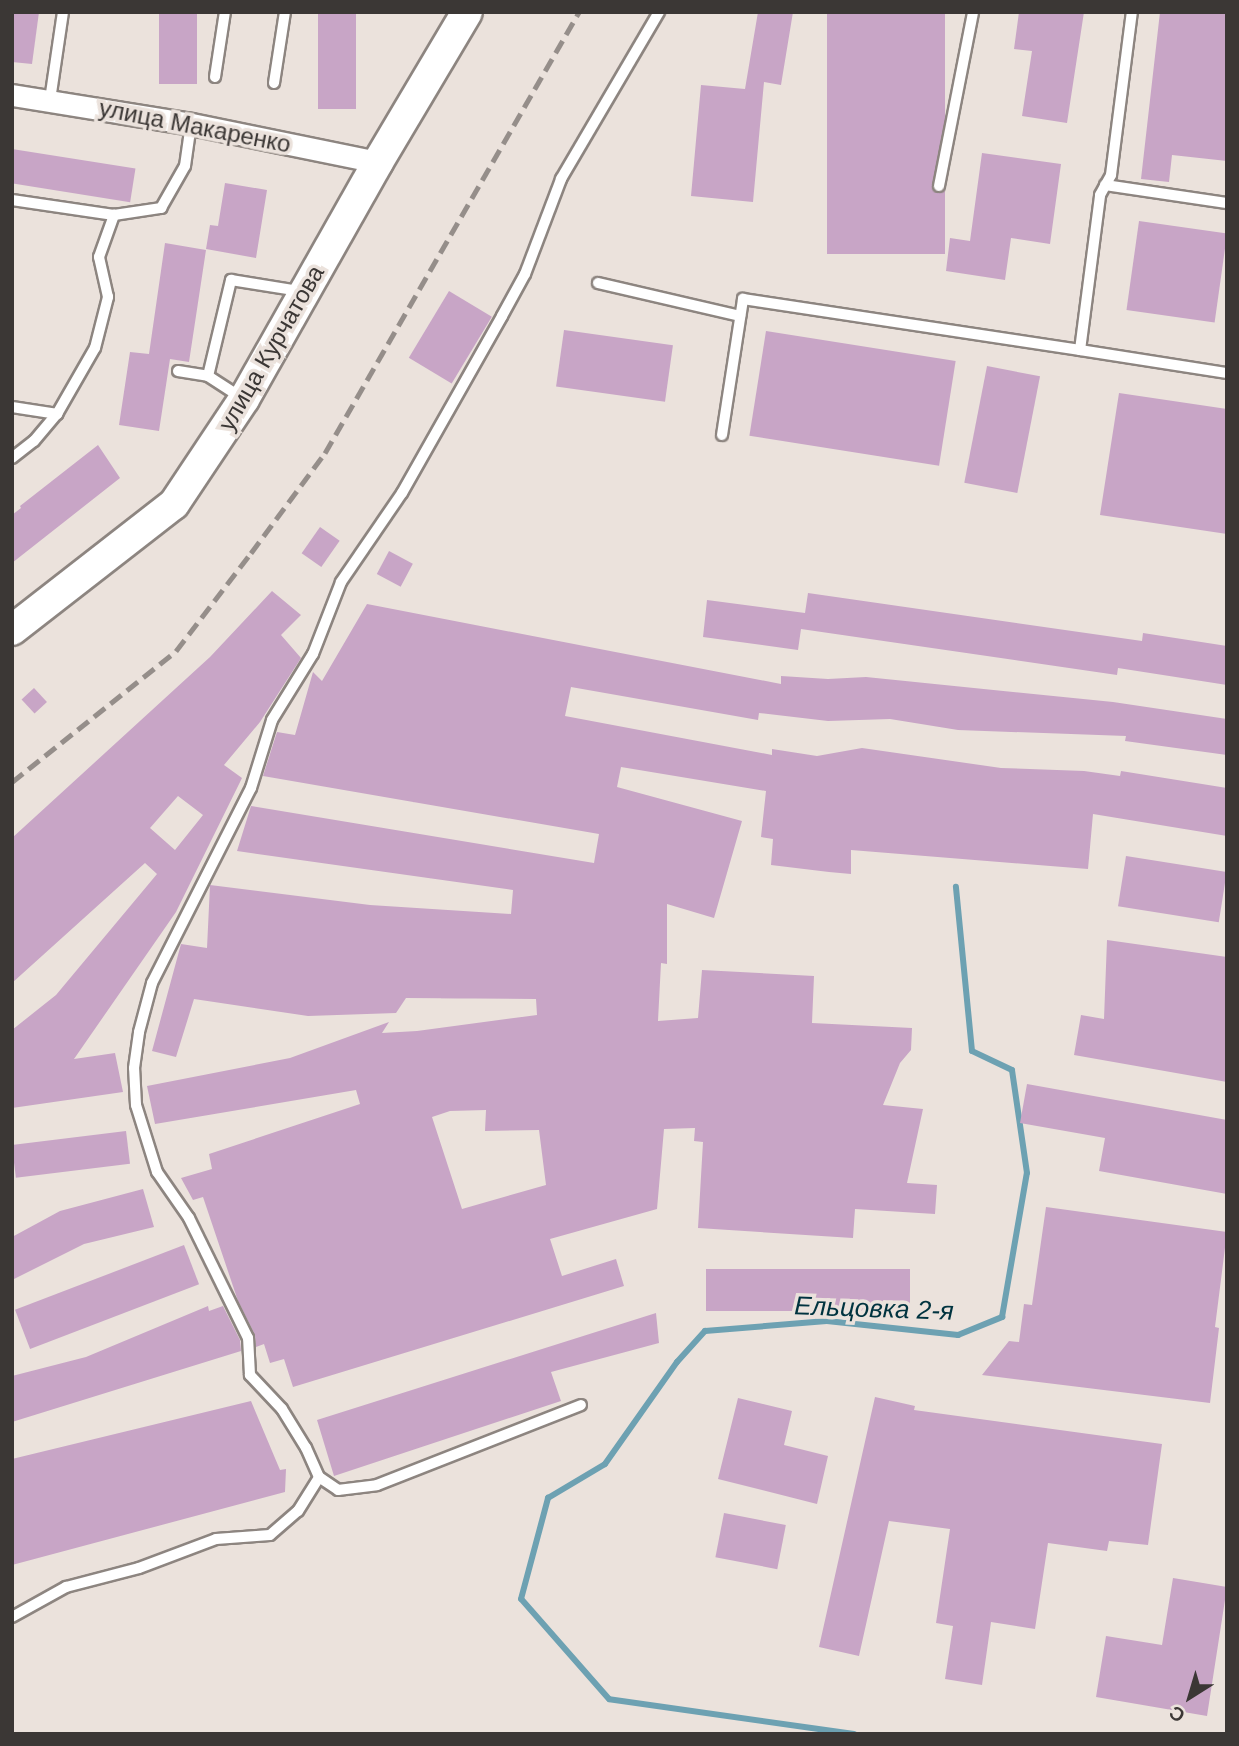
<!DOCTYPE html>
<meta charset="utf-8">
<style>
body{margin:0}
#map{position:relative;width:1239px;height:1746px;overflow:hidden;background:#ebe2dc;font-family:Arial,sans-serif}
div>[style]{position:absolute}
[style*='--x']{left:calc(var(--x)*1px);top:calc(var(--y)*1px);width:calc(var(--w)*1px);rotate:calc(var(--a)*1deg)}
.stream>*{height:6px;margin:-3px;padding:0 3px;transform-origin:3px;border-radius:3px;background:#6da1b2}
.building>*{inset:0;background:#c8a5c6;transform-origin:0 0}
.roads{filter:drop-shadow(2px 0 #8d8580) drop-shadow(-2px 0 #8d8580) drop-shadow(0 2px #8d8580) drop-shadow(0 -2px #8d8580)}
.service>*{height:10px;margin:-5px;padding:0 5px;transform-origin:5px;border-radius:5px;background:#fff}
.minor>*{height:21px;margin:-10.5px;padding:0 10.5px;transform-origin:10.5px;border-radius:10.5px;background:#fff}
.secondary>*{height:30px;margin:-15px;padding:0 15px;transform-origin:15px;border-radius:15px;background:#fff}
.rail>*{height:5px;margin-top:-2.5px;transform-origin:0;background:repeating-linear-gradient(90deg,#958e8a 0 14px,transparent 0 21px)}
span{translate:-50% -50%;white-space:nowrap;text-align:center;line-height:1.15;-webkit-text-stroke:7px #ebe2dc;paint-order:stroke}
.street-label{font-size:24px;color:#3b3735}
.water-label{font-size:26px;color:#00333f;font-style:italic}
.frame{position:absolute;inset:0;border:14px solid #3b3735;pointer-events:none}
.north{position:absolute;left:1155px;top:1662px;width:70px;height:70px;-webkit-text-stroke:5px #ebe2dc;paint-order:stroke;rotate:217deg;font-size:19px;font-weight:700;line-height:28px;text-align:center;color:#3b3735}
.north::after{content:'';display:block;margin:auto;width:24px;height:32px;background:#3b3735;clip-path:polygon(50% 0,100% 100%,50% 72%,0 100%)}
</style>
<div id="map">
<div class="stream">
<div style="--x:854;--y:1734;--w:247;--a:-171.9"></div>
<div style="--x:609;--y:1699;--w:133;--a:-131.3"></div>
<div style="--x:521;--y:1599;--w:105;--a:-75"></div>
<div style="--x:548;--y:1498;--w:66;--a:-30.8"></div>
<div style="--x:605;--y:1464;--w:125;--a:-54.8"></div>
<div style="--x:677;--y:1362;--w:42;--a:-47.9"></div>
<div style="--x:705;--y:1331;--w:122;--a:-4.7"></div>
<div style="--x:827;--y:1321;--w:132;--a:6.1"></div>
<div style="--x:958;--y:1335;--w:48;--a:-22.2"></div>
<div style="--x:1002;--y:1317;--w:146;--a:-80.2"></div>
<div style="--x:1027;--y:1173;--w:104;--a:-98.3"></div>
<div style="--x:1012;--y:1070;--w:44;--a:-154.6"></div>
<div style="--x:972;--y:1051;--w:165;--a:-95.6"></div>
</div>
<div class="building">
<div style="clip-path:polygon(12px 12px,39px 12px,32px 64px,12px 62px)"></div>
<div style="left:159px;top:12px;width:38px;height:72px"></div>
<div style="left:318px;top:12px;width:38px;height:97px"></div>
<div style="clip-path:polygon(758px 12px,793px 12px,781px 85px,764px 82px,753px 202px,691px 196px,701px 85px,745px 89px)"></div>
<div style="left:827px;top:12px;width:118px;height:242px"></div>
<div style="clip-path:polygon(1019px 12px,1084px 12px,1067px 123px,1022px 116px,1032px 51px,1014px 49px)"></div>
<div style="clip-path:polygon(1160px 12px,1227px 12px,1227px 161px,1172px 155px,1169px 182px,1141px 179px)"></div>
<div style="left:12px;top:149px;width:125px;height:34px;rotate:9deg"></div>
<div style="clip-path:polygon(982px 153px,1061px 164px,1050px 244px,1011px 238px,1005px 280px,946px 271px,950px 238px,970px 241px)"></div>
<div style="clip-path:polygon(225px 183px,267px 190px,256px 258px,206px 249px,210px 225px,218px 226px)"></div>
<div style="left:1139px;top:221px;width:89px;height:90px;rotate:8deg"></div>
<div style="clip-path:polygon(165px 243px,206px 250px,189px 362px,170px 359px,159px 431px,119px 425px,130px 352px,149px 354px)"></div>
<div style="left:449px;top:291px;width:50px;height:78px;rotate:31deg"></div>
<div style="left:564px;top:330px;width:110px;height:57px;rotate:8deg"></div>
<div style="left:766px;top:331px;width:192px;height:106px;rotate:9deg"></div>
<div style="left:987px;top:366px;width:54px;height:119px;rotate:11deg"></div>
<div style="clip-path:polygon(1119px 393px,1227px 409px,1227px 534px,1100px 515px)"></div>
<div style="clip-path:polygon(98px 445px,120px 478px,12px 563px,12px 515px,21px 508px,20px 506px)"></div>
<div style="left:320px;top:527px;width:24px;height:32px;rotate:35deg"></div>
<div style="left:389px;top:551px;width:27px;height:26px;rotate:28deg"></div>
<div style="clip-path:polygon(evenodd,272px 591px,301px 615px,281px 635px,301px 658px,260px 722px,224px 765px,242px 778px,176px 912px,74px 1059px,115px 1053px,123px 1092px,12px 1108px,12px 1030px,56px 995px,157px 874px,145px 863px,12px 983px,12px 838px,210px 657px,272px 591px,178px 796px,203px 815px,175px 850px,150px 828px,178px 796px)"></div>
<div style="clip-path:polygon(808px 593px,1142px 641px,1143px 633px,1227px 646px,1227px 685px,1118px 668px,1117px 675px,801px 629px,798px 650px,703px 637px,707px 600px,805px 613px)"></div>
<div style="clip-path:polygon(evenodd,367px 604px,781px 684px,781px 676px,828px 679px,866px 677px,1113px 702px,1227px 719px,1227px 755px,1125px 741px,1126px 736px,958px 730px,890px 719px,828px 721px,759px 713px,758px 720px,571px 687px,565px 716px,772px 755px,772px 749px,817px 756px,862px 748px,1001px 768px,1084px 771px,1120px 776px,1121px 771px,1227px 788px,1227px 836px,1093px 814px,1088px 869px,851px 850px,851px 874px,829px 872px,771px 865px,773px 839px,761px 837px,766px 791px,621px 767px,617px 787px,742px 821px,714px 918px,667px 904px,667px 964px,661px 963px,658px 1021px,698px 1018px,702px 970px,814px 976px,812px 1023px,912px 1028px,911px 1050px,900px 1063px,883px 1105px,923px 1109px,907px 1183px,937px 1185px,935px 1214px,855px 1209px,853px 1238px,698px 1228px,703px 1142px,694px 1141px,695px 1128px,664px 1129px,657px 1209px,550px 1239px,562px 1276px,616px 1259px,624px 1286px,293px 1387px,284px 1359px,270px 1363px,264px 1344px,256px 1347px,255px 1335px,238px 1301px,203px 1197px,193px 1200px,181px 1178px,212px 1169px,209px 1154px,360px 1104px,356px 1090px,155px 1124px,147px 1086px,290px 1058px,389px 1022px,382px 1033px,417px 1031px,537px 1015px,536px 999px,406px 998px,396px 1013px,308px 1016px,194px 999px,176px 1057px,152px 1051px,181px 944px,207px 948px,210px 885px,370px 905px,511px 914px,513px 890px,237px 851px,251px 806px,594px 863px,599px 834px,263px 776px,277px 732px,295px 735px,313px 672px,322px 681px,367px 604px,486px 1110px,485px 1131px,539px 1130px,546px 1185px,462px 1209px,432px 1117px,450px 1111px,486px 1110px)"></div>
<div style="left:34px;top:688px;width:19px;height:17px;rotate:47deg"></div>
<div style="left:1126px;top:856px;width:102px;height:51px;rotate:9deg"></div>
<div style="clip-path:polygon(1107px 940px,1227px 957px,1227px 1082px,1074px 1055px,1081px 1015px,1104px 1019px)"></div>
<div style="clip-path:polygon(1027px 1084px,1227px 1120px,1227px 1194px,1099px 1171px,1105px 1138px,1020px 1123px)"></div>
<div style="left:126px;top:1131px;width:33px;height:115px;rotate:83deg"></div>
<div style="clip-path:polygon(143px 1189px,154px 1227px,84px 1244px,12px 1280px,12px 1237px,60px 1211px)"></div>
<div style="clip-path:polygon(1046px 1207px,1227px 1232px,1215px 1327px,1219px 1328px,1210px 1403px,982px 1375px,1009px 1341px,1019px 1342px,1024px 1304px,1032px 1305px)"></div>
<div style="left:184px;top:1245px;width:42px;height:181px;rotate:69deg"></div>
<div style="left:706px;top:1269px;width:204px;height:42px"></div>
<div style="clip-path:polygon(208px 1306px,209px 1311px,223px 1306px,240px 1340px,241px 1351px,12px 1422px,12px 1376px,86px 1357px)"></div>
<div style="clip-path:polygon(656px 1313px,659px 1343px,551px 1372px,561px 1401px,334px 1476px,317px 1420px)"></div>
<div style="clip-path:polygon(875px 1397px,915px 1406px,914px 1410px,1162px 1444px,1148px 1545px,1109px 1541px,1107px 1551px,1048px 1543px,1035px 1629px,991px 1622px,982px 1685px,945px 1679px,953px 1626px,936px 1623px,950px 1529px,889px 1521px,859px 1656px,819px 1647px)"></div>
<div style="clip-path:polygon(738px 1398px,792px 1411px,784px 1445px,828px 1456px,817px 1504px,718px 1479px)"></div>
<div style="clip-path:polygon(251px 1401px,280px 1470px,286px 1469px,285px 1492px,12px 1565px,12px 1459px)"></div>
<div style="left:724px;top:1513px;width:63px;height:45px;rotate:11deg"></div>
<div style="clip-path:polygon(1173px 1578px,1227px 1587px,1207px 1716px,1096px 1697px,1106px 1636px,1162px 1645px)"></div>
</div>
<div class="roads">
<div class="service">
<div style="--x:215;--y:77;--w:66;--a:-81.3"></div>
<div style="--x:274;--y:83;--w:72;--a:-81.2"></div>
<div style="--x:50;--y:100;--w:89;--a:-81.6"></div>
<div style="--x:1105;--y:185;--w:123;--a:8.4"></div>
<div style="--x:939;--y:186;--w:177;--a:-78.9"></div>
<div style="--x:12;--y:200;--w:103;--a:8.4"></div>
<div style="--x:114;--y:215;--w:48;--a:-8.5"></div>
<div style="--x:161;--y:208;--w:48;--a:-60.3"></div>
<div style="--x:185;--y:166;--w:42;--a:-81.9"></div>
<div style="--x:598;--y:283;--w:146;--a:13.1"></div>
<div style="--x:1080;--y:350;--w:149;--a:8.9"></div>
<div style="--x:178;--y:371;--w:30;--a:9"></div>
<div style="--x:208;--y:376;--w:40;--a:32.9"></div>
<div style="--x:208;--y:376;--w:99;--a:-76.5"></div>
<div style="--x:231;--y:280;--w:70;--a:9.1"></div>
<div style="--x:12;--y:407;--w:46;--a:8.8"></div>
<div style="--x:722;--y:435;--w:138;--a:-81.2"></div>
<div style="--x:743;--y:299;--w:341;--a:8.6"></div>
<div style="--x:1080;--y:350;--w:156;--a:-82.6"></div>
<div style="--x:1100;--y:195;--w:23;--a:-61"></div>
<div style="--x:1111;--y:175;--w:164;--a:-82.7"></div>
<div style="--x:12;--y:458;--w:28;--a:-38"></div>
<div style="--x:34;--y:441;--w:35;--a:-50"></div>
<div style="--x:57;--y:414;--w:76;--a:-60.1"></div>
<div style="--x:95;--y:348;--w:53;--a:-75.7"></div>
<div style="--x:108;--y:297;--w:41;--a:-102.7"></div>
<div style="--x:99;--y:257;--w:45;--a:-70.3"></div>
<div style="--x:319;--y:1477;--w:23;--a:34"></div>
<div style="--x:338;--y:1490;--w:39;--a:-7"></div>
<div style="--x:377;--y:1485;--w:219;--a:-21.4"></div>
<div style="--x:12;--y:1617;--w:62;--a:-29.1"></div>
<div style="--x:66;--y:1587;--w:75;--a:-14.6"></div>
<div style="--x:139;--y:1568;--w:82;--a:-20.6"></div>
<div style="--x:216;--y:1539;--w:54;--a:-4.2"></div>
<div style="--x:270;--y:1535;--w:37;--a:-41"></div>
<div style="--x:298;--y:1511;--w:40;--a:-58"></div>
<div style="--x:319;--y:1477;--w:32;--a:-114"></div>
<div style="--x:306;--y:1448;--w:46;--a:-121.6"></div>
<div style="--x:282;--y:1409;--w:47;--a:-133.3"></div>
<div style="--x:250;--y:1375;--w:37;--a:-93"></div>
<div style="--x:248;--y:1338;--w:134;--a:-116.2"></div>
<div style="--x:189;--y:1218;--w:56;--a:-124.8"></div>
<div style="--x:157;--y:1172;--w:70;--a:-107.4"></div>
<div style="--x:136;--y:1105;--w:37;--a:-93"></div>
<div style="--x:134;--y:1068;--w:36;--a:-82"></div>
<div style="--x:139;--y:1032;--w:51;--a:-75.1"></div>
<div style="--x:152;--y:983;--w:219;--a:-63.1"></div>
<div style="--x:251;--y:788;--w:71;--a:-72.8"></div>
<div style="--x:272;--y:720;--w:78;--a:-58.2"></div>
<div style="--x:313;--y:654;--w:77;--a:-68.7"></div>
<div style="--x:341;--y:582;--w:108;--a:-55.6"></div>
<div style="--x:402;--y:493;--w:203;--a:-60.5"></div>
<div style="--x:502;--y:316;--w:48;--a:-61.3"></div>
<div style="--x:525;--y:274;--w:102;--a:-69.2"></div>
<div style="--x:561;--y:179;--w:194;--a:-59.6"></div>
</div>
<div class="minor">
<div style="--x:12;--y:95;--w:181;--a:9.2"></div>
<div style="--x:191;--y:124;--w:191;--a:11.5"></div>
</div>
<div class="secondary">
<div style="--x:12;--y:630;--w:205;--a:-37.9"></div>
<div style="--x:174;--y:504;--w:126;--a:-56.3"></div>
<div style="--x:244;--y:399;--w:272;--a:-60.5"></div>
<div style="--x:378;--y:162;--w:174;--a:-59.3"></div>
</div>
</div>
<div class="rail">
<div style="--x:12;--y:782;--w:210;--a:-38.6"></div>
<div style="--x:176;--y:651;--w:123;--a:-52.6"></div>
<div style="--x:251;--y:553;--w:124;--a:-53.5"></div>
<div style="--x:325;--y:453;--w:509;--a:-60.06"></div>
</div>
<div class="street-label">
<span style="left:195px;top:126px;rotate:11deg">улица Макаренко</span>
<span style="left:271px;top:348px;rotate:-60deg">улица Курчатова</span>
</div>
<div class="water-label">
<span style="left:874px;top:1309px;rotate:2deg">Ельцовка 2-я</span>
</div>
<div class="frame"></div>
<div class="north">С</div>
</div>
